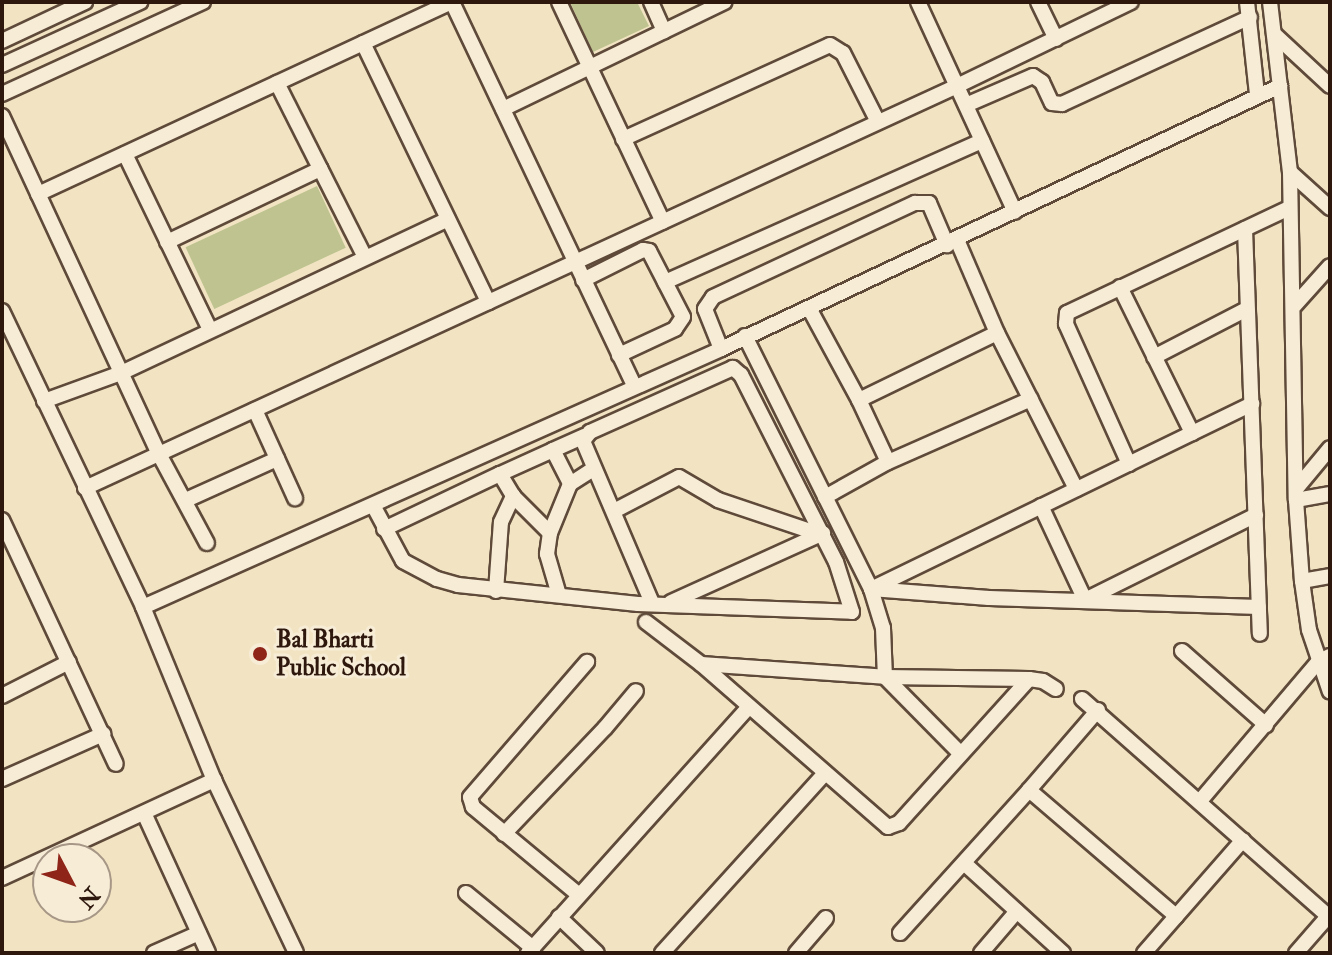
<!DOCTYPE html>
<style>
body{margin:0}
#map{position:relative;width:1332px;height:955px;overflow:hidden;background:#f2e4c2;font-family:"IM FELL Double Pica",serif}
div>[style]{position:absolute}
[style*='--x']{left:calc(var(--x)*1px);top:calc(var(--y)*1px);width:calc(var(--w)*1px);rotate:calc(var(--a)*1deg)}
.green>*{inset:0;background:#bec390;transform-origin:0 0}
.roads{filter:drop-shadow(2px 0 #5f4a3a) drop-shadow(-2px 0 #5f4a3a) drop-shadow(0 2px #5f4a3a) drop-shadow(0 -2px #5f4a3a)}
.minor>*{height:14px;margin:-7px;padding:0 7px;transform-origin:7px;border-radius:7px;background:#f7edd7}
.dots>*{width:22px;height:22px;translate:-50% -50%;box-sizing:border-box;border:4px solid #f7edd7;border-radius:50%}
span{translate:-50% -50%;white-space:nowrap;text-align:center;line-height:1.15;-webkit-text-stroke:6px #f7edd7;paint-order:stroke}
.poi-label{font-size:24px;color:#2e170d;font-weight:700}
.left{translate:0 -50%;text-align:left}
.frame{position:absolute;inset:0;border:4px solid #2e170d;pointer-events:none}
.north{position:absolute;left:32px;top:843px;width:80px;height:80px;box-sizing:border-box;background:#f7edd7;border:2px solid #a79786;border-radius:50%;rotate:131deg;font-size:22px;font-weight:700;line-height:32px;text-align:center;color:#2e170d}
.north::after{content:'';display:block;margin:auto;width:28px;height:36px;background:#8f2418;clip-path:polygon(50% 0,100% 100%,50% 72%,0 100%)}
</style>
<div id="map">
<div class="green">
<div style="clip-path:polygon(570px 2px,637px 2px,649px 26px,593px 52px)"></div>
<div style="left:317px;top:186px;width:68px;height:145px;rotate:65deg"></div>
</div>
<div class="roads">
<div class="minor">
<div style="--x:452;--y:2;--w:424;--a:64.6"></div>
<div style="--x:559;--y:2;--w:243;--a:64.7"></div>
<div style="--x:651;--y:2;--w:32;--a:66"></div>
<div style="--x:918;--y:2;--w:231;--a:65.2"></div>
<div style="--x:1038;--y:2;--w:41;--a:64.1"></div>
<div style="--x:1247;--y:2;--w:93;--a:83.8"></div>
<div style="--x:1270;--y:2;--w:171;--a:83.3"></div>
<div style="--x:1290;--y:172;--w:328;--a:89"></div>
<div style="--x:1296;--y:500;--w:81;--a:85.8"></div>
<div style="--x:1302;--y:581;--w:49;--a:81.9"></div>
<div style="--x:1309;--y:630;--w:65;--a:71.3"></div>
<div style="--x:1274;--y:34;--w:76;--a:42.9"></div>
<div style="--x:2;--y:41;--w:92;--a:-25.2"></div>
<div style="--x:363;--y:43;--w:288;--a:64.2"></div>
<div style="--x:2;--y:65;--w:152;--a:-24.5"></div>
<div style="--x:277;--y:83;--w:195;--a:63.2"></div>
<div style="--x:2;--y:94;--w:221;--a:-24.6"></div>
<div style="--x:966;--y:105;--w:73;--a:-23.4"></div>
<div style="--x:1033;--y:76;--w:11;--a:34"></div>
<div style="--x:1042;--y:82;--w:23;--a:65"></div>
<div style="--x:1052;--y:103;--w:10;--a:6"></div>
<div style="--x:1062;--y:104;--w:207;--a:-24.8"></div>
<div style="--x:503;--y:109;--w:246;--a:-25.8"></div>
<div style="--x:2;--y:116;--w:373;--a:65.1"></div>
<div style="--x:159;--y:454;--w:101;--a:61.7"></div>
<div style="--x:623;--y:139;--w:227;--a:-24.4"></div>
<div style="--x:830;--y:45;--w:15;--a:32"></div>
<div style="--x:843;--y:53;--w:77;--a:63.1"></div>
<div style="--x:125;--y:154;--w:195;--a:64.2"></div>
<div style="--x:1290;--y:172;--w:54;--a:42"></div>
<div style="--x:38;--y:194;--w:455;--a:-24.9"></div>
<div style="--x:1245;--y:229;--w:405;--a:87.9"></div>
<div style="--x:957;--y:240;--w:101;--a:66.7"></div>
<div style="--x:997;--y:333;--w:175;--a:63.1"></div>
<div style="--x:167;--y:242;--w:170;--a:-25.5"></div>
<div style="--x:583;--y:280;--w:67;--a:-26.6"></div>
<div style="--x:643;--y:250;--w:6;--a:9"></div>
<div style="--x:649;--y:251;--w:74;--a:62.7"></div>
<div style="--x:683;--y:317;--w:14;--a:124"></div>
<div style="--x:675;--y:329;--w:62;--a:155.1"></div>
<div style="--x:665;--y:282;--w:347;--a:-24"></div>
<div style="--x:1120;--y:287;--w:163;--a:63.7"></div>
<div style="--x:1295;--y:305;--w:52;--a:-48.1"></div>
<div style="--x:809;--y:308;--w:105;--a:61.5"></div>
<div style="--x:859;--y:400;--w:153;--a:-25.9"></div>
<div style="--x:2;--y:311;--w:328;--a:64.5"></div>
<div style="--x:143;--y:607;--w:187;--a:67.7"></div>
<div style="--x:214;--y:780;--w:191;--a:64.6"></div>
<div style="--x:745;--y:336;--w:283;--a:63.5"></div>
<div style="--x:871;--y:589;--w:41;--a:72.9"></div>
<div style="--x:883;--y:628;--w:49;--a:87.7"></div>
<div style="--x:885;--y:677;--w:105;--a:45.4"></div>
<div style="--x:721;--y:349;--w:43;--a:-111.8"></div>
<div style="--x:705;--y:309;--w:14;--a:-56"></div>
<div style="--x:713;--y:297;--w:223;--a:-25"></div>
<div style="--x:915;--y:203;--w:14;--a:0"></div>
<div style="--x:929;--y:203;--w:46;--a:66.8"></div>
<div style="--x:1154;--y:357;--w:105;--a:-27.3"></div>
<div style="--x:859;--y:400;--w:68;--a:64.9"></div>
<div style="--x:44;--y:401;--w:82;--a:-20"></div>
<div style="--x:121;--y:373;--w:361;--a:-25.2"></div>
<div style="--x:255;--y:410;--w:97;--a:65.6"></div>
<div style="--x:553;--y:450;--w:35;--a:-24"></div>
<div style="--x:1129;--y:464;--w:154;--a:-114.2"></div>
<div style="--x:1066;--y:324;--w:11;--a:-85"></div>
<div style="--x:1067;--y:313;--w:246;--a:-25.3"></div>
<div style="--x:500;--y:474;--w:58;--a:-24.4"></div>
<div style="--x:553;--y:450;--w:38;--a:63"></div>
<div style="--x:85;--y:488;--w:960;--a:-24.75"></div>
<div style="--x:957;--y:86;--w:193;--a:-25.8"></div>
<div style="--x:1296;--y:489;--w:53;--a:-50.3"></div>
<div style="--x:825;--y:497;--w:72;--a:-29.1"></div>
<div style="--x:888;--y:462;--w:156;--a:-23.8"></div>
<div style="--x:186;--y:500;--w:100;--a:-24.3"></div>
<div style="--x:1296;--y:500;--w:35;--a:-10"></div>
<div style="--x:1041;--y:506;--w:104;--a:64.9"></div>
<div style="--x:1085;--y:600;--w:191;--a:-26.4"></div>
<div style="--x:374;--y:507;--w:61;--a:61.8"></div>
<div style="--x:403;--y:561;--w:38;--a:28"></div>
<div style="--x:437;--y:579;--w:22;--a:16"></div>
<div style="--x:458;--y:585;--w:181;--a:6"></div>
<div style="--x:638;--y:604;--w:214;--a:2.1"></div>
<div style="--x:852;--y:612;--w:52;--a:-107.7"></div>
<div style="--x:836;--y:562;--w:210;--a:-116.9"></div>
<div style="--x:741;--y:375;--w:11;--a:-139"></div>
<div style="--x:733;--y:368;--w:157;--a:155.9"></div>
<div style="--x:590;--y:432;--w:11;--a:128"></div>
<div style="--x:583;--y:441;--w:176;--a:66.9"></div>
<div style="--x:614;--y:511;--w:73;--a:-27.6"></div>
<div style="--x:679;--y:477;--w:45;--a:30.5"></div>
<div style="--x:718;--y:500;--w:107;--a:18.6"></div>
<div style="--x:2;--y:520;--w:269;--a:65"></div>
<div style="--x:384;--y:529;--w:128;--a:-25.4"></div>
<div style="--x:500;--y:474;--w:26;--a:59"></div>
<div style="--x:513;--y:496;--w:52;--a:45"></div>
<div style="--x:1302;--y:581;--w:28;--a:-10"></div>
<div style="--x:871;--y:589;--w:424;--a:-25.9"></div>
<div style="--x:871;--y:589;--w:118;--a:4.4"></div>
<div style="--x:989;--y:598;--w:270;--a:1.9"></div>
<div style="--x:496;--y:591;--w:69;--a:-85.9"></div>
<div style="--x:501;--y:522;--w:29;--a:-65"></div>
<div style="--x:559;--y:595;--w:43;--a:-106.3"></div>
<div style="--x:547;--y:554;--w:21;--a:-82"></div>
<div style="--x:550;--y:533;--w:53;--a:-67.8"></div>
<div style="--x:570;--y:484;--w:27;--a:-33"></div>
<div style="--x:671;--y:602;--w:167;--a:-24.4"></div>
<div style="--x:143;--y:607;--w:633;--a:-24.05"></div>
<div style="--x:721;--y:349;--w:618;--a:-25.2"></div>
<div style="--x:646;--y:622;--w:69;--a:37.4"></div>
<div style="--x:701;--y:664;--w:248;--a:41.1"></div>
<div style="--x:888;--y:827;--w:12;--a:-20"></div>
<div style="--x:899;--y:823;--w:194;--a:-47.9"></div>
<div style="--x:1029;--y:679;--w:14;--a:8"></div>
<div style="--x:1043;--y:681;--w:15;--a:32"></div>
<div style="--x:1182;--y:651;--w:112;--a:41.4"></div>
<div style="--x:701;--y:664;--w:184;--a:4"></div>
<div style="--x:885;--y:677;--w:144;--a:0.8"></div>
<div style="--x:2;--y:696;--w:75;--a:-26.9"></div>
<div style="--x:1082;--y:699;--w:328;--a:41.4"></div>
<div style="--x:1098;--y:710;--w:106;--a:130.8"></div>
<div style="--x:1029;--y:790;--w:194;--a:40.6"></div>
<div style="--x:2;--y:779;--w:111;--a:-24"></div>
<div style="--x:1200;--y:801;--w:182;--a:-49.7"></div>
<div style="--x:1318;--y:662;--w:13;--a:-27"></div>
<div style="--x:144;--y:813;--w:154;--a:65.4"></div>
<div style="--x:504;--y:834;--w:146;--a:-46.4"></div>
<div style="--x:605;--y:728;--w:48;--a:-50"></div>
<div style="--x:964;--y:863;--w:134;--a:42.3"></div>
<div style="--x:2;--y:878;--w:234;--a:-24.8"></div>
<div style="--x:466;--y:893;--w:87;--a:39.4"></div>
<div style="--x:579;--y:895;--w:138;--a:-140.3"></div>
<div style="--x:473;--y:807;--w:10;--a:-107"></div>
<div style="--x:470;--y:797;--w:179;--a:-49.1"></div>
<div style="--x:559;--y:917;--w:52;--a:43.5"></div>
<div style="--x:900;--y:933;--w:193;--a:-47.9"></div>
<div style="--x:154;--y:953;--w:49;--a:-24"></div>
<div style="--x:528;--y:953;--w:331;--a:-48.1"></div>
<div style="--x:662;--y:953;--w:243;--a:-47.8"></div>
<div style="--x:796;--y:953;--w:46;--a:-49.4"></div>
<div style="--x:981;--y:953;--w:55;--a:-49.4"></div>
<div style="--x:1144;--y:953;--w:150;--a:-48.8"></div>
<div style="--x:1296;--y:953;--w:52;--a:-48.9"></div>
</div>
</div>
<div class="dots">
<div style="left:260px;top:654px;background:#8f2418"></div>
</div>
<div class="poi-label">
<span class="left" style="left:276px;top:654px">Bal Bharti<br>Public School</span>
</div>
<div class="frame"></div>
<div class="north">N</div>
</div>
